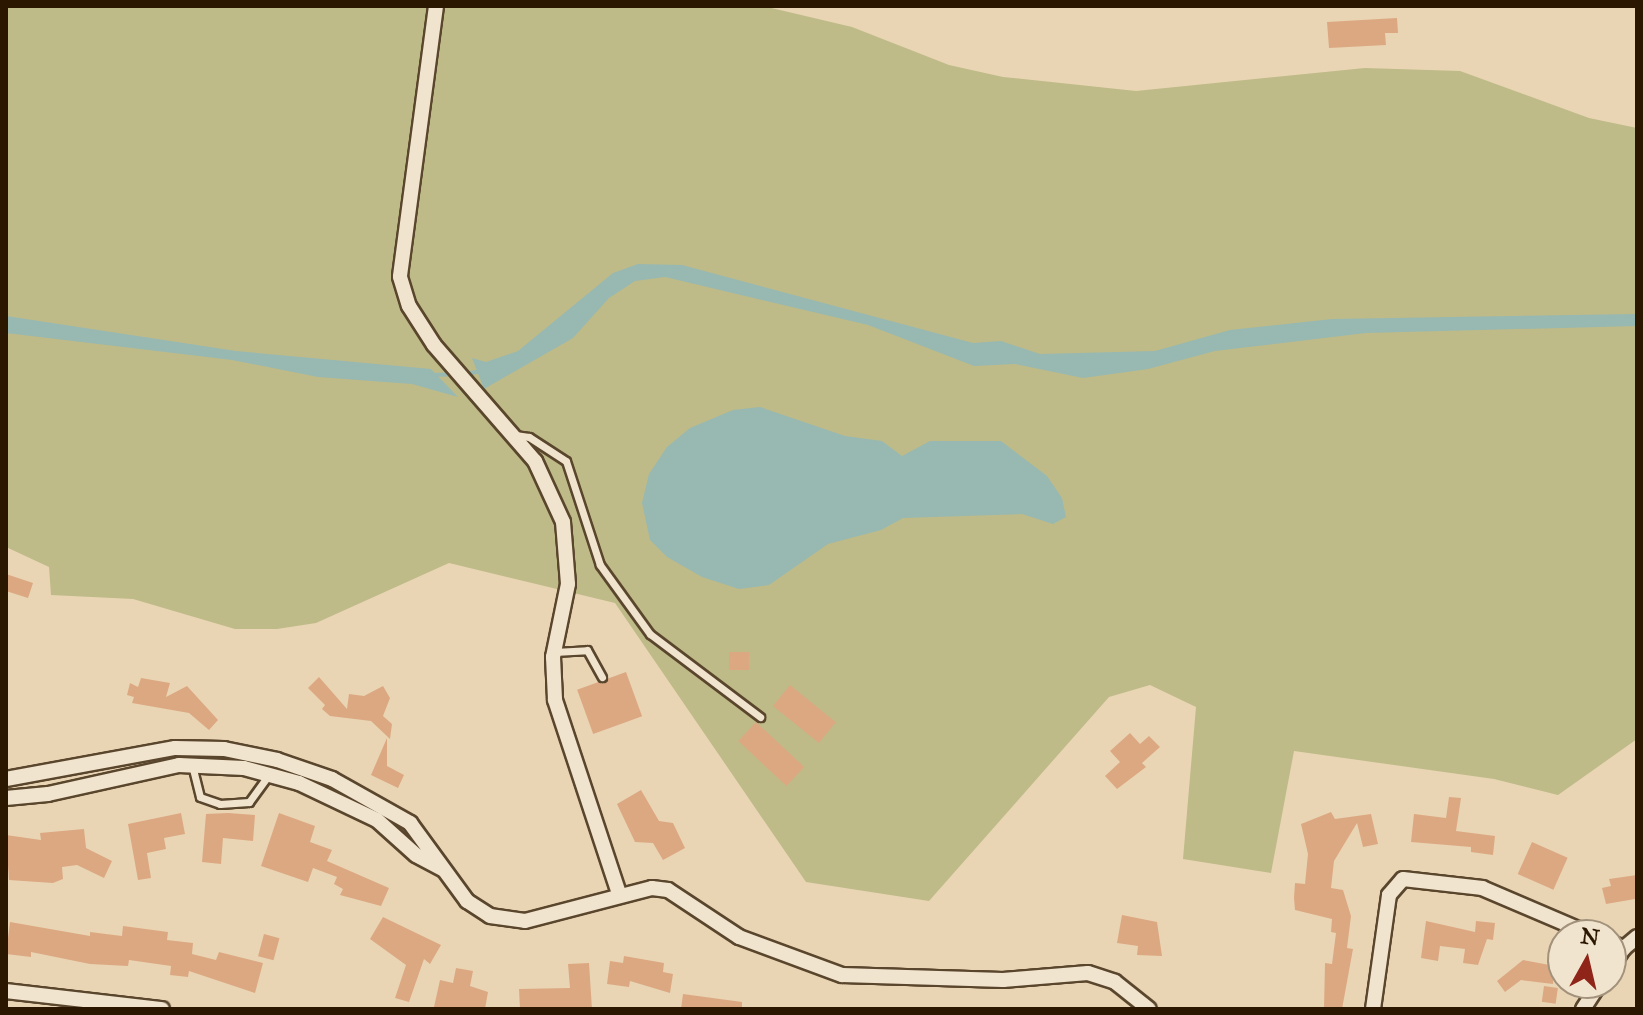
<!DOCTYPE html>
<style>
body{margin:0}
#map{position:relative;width:1643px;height:1015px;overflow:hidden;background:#e9d5b4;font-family:"IM FELL Great Primer",serif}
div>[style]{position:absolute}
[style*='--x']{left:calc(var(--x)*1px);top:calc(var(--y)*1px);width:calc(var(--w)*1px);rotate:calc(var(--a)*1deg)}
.green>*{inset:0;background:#bebb88}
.water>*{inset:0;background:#98b8b2}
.stream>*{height:4px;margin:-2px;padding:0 2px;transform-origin:2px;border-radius:2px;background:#98b8b2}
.building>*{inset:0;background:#dca882;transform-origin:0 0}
.roads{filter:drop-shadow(2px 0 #5a462d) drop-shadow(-2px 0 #5a462d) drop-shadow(0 2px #5a462d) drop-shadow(0 -2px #5a462d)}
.lane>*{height:7px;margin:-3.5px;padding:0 3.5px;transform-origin:3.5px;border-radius:3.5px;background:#f1e4ce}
.street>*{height:14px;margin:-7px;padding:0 7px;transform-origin:7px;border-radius:7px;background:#f1e4ce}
span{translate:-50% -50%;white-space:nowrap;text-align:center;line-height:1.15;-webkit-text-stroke:7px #f1e4ce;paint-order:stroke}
.frame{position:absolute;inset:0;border:8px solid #2b1600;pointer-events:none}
.north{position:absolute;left:1547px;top:919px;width:80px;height:80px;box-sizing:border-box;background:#f1e4ce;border:2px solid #a2927c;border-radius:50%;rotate:8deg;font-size:22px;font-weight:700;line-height:32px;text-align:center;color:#2b1600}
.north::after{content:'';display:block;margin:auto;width:28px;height:36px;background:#8f2418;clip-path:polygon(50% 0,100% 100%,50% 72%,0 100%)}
</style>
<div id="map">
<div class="green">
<div style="clip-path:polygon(6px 6px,763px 6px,852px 27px,949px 65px,1003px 77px,1136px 91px,1365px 68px,1460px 71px,1589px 118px,1637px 128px,1637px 739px,1558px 795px,1494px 779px,1294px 751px,1271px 873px,1183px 859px,1196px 707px,1150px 685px,1109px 697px,929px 901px,806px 882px,615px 603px,449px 563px,316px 623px,277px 629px,235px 629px,133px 599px,51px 595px,49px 567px,6px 547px)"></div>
</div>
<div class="water">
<div style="clip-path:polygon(638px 264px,682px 265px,973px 343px,1001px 341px,1040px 354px,1155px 351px,1230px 330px,1332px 319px,1637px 314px,1637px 326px,1366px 333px,1215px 351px,1148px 369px,1083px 378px,1015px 364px,974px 366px,868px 325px,665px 277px,635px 281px,609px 298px,573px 338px,484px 389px,472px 358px,486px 362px,518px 351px,613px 273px)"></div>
<div style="clip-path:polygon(6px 316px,236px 351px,431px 369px,458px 397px,412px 384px,318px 377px,232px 360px,6px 333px)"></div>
<div style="clip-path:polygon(760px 407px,845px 436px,882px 441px,902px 456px,930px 441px,1001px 441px,1047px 476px,1062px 498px,1066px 517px,1053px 524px,1022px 514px,903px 518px,881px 530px,828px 544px,769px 585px,739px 589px,702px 577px,667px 557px,650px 540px,642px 503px,649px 474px,667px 447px,690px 428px,733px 410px)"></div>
</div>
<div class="stream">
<div style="--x:464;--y:374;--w:19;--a:-9"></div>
<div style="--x:432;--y:375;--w:23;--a:-2"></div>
</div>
<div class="building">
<div style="clip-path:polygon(1397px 18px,1398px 33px,1385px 33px,1386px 45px,1329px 48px,1327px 22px)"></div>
<div style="clip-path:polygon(6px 574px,33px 583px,28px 598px,6px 591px)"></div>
<div style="left:729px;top:652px;width:20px;height:18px"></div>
<div style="left:626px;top:672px;width:47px;height:52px;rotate:70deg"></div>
<div style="clip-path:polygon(319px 677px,347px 709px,349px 694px,364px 696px,383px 686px,390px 698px,383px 716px,392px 724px,390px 739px,371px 721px,330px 716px,322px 709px,325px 705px,308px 688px)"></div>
<div style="clip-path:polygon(141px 678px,170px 683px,166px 697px,187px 686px,218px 720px,209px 730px,189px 713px,132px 703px,134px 697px,127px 695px,130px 683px,138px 687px)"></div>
<div style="left:790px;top:685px;width:59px;height:27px;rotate:39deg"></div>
<div style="left:756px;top:722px;width:66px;height:26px;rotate:43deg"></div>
<div style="clip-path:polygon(1130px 733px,1140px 744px,1149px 736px,1160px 747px,1142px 763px,1146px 767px,1117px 789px,1105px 776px,1120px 762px,1110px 751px)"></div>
<div style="clip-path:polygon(387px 738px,387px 766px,404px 775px,398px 788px,371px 775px)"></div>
<div style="clip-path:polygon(641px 790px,659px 821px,673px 823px,685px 848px,663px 860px,653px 843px,635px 842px,617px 804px)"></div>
<div style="clip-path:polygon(1449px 797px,1461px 798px,1456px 831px,1495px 836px,1493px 855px,1471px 852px,1471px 847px,1411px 842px,1414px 814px,1446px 818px)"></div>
<div style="clip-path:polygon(1331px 812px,1335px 819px,1371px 814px,1378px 844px,1363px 847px,1357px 823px,1334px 861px,1331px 888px,1343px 890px,1351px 916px,1347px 948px,1353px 949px,1342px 1009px,1324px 1009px,1325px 963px,1332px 964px,1336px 933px,1331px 932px,1332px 919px,1295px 910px,1294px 898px,1295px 883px,1305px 884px,1308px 854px,1301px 824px)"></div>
<div style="clip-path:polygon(181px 813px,185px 834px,164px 838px,166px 849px,147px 853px,151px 878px,138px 880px,128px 824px)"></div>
<div style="clip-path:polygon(228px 813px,255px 815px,253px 841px,223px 838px,221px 864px,202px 862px,206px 814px)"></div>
<div style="clip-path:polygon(279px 813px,315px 826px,310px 842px,332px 850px,327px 861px,389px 888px,381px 906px,340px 895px,343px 889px,334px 884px,337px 877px,313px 868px,308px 882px,261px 866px)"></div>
<div style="clip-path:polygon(84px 829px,86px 848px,112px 861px,104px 878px,77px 865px,62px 867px,63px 879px,53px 883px,9px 880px,6px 835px,41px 840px,40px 833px)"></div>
<div style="left:1532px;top:842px;width:39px;height:35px;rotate:24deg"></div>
<div style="clip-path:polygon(1637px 875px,1635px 899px,1606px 904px,1602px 888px,1611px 886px,1609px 879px)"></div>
<div style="clip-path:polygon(1122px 915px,1157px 922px,1162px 956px,1137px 955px,1138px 946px,1117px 943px)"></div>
<div style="clip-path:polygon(383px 917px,441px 945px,430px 964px,424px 959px,409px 1002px,395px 998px,406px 965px,370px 939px)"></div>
<div style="clip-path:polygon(1426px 921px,1475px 932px,1476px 921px,1495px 923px,1493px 940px,1487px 939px,1478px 965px,1463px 963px,1465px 949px,1440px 946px,1438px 961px,1421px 958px)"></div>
<div style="clip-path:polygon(10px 922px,90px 936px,90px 932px,122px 936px,123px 926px,168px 932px,167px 940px,193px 943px,192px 954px,216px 960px,219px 952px,263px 963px,255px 993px,189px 971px,188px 977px,170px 975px,171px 966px,129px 960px,128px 966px,90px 964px,31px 952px,31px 957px,6px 954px)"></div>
<div style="left:264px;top:934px;width:16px;height:23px;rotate:15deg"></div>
<div style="clip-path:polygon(624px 956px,664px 963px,663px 972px,673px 974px,670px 993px,630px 981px,629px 987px,607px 984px,610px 961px,623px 963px)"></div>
<div style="clip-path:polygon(1523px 960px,1555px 966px,1553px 984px,1521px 980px,1505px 992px,1497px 981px)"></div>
<div style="clip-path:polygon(589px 963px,592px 1009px,520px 1009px,519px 989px,570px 988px,568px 964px)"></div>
<div style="clip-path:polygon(456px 968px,473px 971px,470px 986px,488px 992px,485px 1009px,434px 1007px,440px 980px,453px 983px)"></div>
<div style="left:1544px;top:986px;width:14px;height:16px;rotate:8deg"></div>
<div style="clip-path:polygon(683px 994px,742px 1002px,742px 1009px,681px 1009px)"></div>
</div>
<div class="roads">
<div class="lane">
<div style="--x:515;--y:435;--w:14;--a:8"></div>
<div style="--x:529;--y:437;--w:44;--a:33"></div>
<div style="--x:566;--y:461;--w:109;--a:71.9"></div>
<div style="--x:600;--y:565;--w:85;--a:54.1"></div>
<div style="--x:650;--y:634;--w:138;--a:37"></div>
<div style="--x:554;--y:652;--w:33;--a:-3"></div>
<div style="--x:587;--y:650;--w:31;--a:61"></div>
<div style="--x:192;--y:765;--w:33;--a:76"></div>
<div style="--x:200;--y:797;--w:21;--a:19"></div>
<div style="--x:220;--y:804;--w:29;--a:-4"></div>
<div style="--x:249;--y:802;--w:36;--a:-54"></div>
</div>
<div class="street">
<div style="--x:436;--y:6;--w:273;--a:97.6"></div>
<div style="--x:400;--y:277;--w:30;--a:73"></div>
<div style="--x:409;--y:306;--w:46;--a:57.3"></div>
<div style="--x:434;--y:345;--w:154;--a:49"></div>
<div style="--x:535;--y:461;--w:67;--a:65.3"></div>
<div style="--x:563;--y:522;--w:62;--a:85.4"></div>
<div style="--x:568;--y:584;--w:75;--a:101.6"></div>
<div style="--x:553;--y:657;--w:43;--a:87.3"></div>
<div style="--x:555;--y:700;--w:206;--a:71.7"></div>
<div style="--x:6;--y:779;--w:172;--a:-10.4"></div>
<div style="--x:175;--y:748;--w:49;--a:1.2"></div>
<div style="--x:224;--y:749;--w:54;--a:11.7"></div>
<div style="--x:277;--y:760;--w:58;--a:19.1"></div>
<div style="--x:332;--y:779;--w:90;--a:29.4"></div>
<div style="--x:410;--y:823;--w:97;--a:53.8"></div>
<div style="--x:467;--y:901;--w:27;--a:33"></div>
<div style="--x:490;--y:916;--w:35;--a:8"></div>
<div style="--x:525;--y:921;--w:131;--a:-14.6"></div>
<div style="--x:652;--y:888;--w:16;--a:7"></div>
<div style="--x:668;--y:890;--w:85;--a:33.5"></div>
<div style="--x:739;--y:937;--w:110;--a:20.3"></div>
<div style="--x:842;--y:975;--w:161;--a:1.8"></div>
<div style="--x:1003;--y:980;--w:85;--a:-4.7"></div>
<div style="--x:1088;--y:973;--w:28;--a:18"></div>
<div style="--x:1115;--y:982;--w:43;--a:38.5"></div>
<div style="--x:6;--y:798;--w:42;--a:-5.4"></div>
<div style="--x:48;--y:794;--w:134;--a:-12.5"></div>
<div style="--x:179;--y:765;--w:65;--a:2.6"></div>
<div style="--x:244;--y:768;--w:57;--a:15.3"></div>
<div style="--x:299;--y:783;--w:86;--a:25.4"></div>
<div style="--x:377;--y:820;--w:52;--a:41.9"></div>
<div style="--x:416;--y:855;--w:30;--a:28"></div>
<div style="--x:1611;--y:943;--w:14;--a:21"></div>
<div style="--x:1624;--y:948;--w:17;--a:-40"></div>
<div style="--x:1611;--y:967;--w:23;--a:-56"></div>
<div style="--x:6;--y:991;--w:157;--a:6.6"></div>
<div style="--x:1373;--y:1009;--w:115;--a:-82"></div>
<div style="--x:1389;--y:895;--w:21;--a:-49"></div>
<div style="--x:1403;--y:879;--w:80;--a:6.5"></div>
<div style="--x:1482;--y:888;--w:120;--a:23.1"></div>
<div style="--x:1583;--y:1009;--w:31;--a:-57"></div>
</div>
</div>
<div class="frame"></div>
<div class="north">N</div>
</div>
